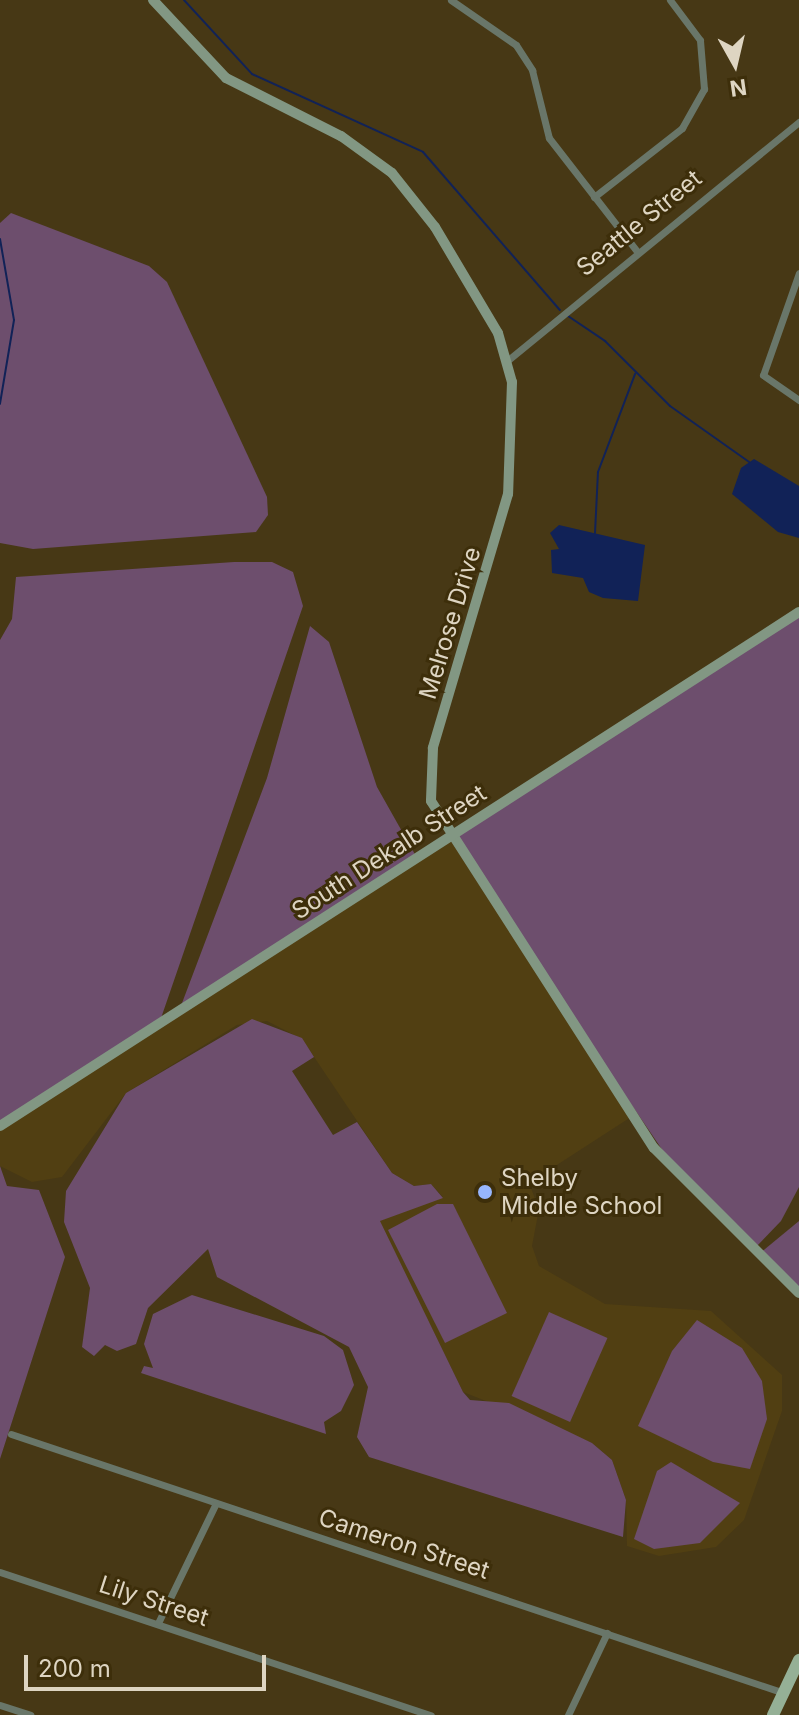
<!DOCTYPE html>
<style>
body{margin:0}
#map{position:relative;width:799px;height:1715px;overflow:hidden;background:#473815;font-family:Inter,sans-serif}
div>[style]{position:absolute}
[style*='--x']{left:calc(var(--x)*1px);top:calc(var(--y)*1px);width:calc(var(--w)*1px);rotate:calc(var(--a)*1deg)}
.built>*{inset:0;background:#513f12}
.green>*{inset:0;background:#6d4e6d;transform-origin:0 0}
.water>*{inset:0;background:#112257}
.stream>*{height:2px;margin:-1px;padding:0 1px;transform-origin:1px;border-radius:1px;background:#112257}
.street>*{height:7px;margin:-3.5px;padding:0 3.5px;transform-origin:3.5px;border-radius:3.5px;background:#697669}
.secondary>*{height:10px;margin:-5px;padding:0 5px;transform-origin:5px;border-radius:5px;background:#829783}
.primary>*{height:12px;margin:-6px;padding:0 6px;transform-origin:6px;border-radius:6px;background:#95b096}
.dots>*{width:22px;height:22px;translate:-50% -50%;box-sizing:border-box;border:4px solid #3d2e0a;border-radius:50%}
span{translate:-50% -50%;white-space:nowrap;text-align:center;line-height:1.15;-webkit-text-stroke:6px #3d2e0a;paint-order:stroke}
.street-label{font-size:24px;color:#ded5c2}
.poi-label{font-size:24px;color:#ded5c2}
.left{translate:0 -50%;text-align:left}
.north{position:absolute;left:695px;top:24px;width:80px;height:80px;-webkit-text-stroke:6px #3d2e0a;paint-order:stroke;rotate:172deg;font-size:22px;font-weight:700;line-height:32px;text-align:center;color:#ded5c2}
.north::after{content:'';display:block;margin:auto;width:28px;height:36px;background:#ded5c2;clip-path:polygon(50% 0,100% 100%,50% 72%,0 100%)}
.scale{position:absolute;left:24px;top:1655px;width:242px;height:36px;box-sizing:border-box;border:4px solid #ded5c2;border-top:0;padding-left:10px;font-size:24px;line-height:28px;white-space:nowrap;color:#ded5c2;-webkit-text-stroke:6px #3d2e0a;paint-order:stroke}
</style>
<div id="map">
<div class="built">
<div style="clip-path:polygon(449px 838px,631px 1117px,529px 1183px,539px 1209px,532px 1246px,539px 1266px,605px 1304px,711px 1311px,782px 1375px,782px 1411px,744px 1520px,716px 1547px,659px 1556px,627px 1546px,626px 1500px,612px 1460px,592px 1443px,463px 1392px,379px 1221px,443px 1197px,431px 1184px,414px 1186px,392px 1173px,302px 1039px,267px 1021px,237px 1025px,126px 1093px,62px 1177px,32px 1182px,0 1166px,0 1126px)"></div>
</div>
<div class="green">
<div style="clip-path:polygon(11px 213px,149px 266px,167px 282px,267px 497px,268px 515px,256px 532px,33px 549px,0 543px,0 223px)"></div>
<div style="clip-path:polygon(234px 562px,272px 562px,293px 572px,303px 606px,159px 1024px,0 1126px,0 640px,12px 619px,16px 577px)"></div>
<div style="clip-path:polygon(799px 612px,799px 1187px,781px 1221px,754px 1249px,685px 1183px,449px 838px)"></div>
<div style="clip-path:polygon(310px 626px,329px 642px,377px 787px,417px 858px,179px 1011px,267px 778px)"></div>
<div style="clip-path:polygon(252px 1019px,302px 1038px,314px 1057px,292px 1071px,333px 1135px,357px 1122px,392px 1173px,414px 1186px,431px 1184px,443px 1198px,380px 1221px,463px 1392px,470px 1400px,509px 1403px,592px 1443px,612px 1460px,626px 1500px,623px 1537px,369px 1457px,357px 1437px,368px 1387px,349px 1347px,217px 1277px,208px 1249px,148px 1308px,136px 1344px,117px 1351px,105px 1345px,94px 1356px,82px 1347px,90px 1288px,64px 1222px,66px 1191px,126px 1093px)"></div>
<div style="clip-path:polygon(0 1166px,7px 1186px,39px 1190px,65px 1257px,0 1459px)"></div>
<div style="clip-path:polygon(437px 1204px,453px 1204px,507px 1313px,445px 1343px,388px 1230px)"></div>
<div style="clip-path:polygon(799px 1221px,799px 1293px,759px 1254px)"></div>
<div style="clip-path:polygon(192px 1295px,324px 1336px,343px 1350px,354px 1385px,341px 1411px,324px 1422px,326px 1434px,141px 1373px,144px 1366px,153px 1368px,144px 1344px,153px 1314px)"></div>
<div style="left:549px;top:1312px;width:64px;height:92px;rotate:24deg"></div>
<div style="clip-path:polygon(697px 1320px,742px 1348px,762px 1381px,767px 1419px,750px 1469px,713px 1462px,638px 1426px,672px 1351px)"></div>
<div style="clip-path:polygon(671px 1462px,740px 1503px,700px 1543px,654px 1549px,634px 1539px,657px 1471px)"></div>
</div>
<div class="water">
<div style="clip-path:polygon(754px 459px,799px 486px,799px 538px,778px 532px,732px 494px,741px 468px)"></div>
<div style="clip-path:polygon(559px 525px,645px 545px,638px 601px,603px 598px,589px 592px,583px 578px,552px 573px,551px 550px,559px 549px,550px 533px)"></div>
</div>
<div class="stream">
<div style="--x:184;--y:0;--w:100;--a:47.4"></div>
<div style="--x:252;--y:74;--w:188;--a:24.5"></div>
<div style="--x:423;--y:152;--w:209;--a:49.1"></div>
<div style="--x:0;--y:239;--w:82;--a:80.2"></div>
<div style="--x:14;--y:320;--w:85;--a:99.5"></div>
<div style="--x:568;--y:316;--w:45;--a:34"></div>
<div style="--x:605;--y:341;--w:92;--a:45"></div>
<div style="--x:670;--y:406;--w:97;--a:35.3"></div>
<div style="--x:595;--y:533;--w:61;--a:-87.2"></div>
<div style="--x:598;--y:472;--w:105;--a:-69.3"></div>
</div>
<div class="street">
<div style="--x:451;--y:0;--w:79;--a:34.7"></div>
<div style="--x:516;--y:45;--w:30;--a:57"></div>
<div style="--x:532;--y:70;--w:70;--a:76"></div>
<div style="--x:549;--y:138;--w:142;--a:52.2"></div>
<div style="--x:594;--y:197;--w:112;--a:-38.1"></div>
<div style="--x:682;--y:128;--w:45;--a:-60.6"></div>
<div style="--x:704;--y:89;--w:49;--a:-94.7"></div>
<div style="--x:700;--y:40;--w:50;--a:-126.9"></div>
<div style="--x:799;--y:273;--w:108;--a:109.4"></div>
<div style="--x:763;--y:375;--w:44;--a:34.8"></div>
<div style="--x:508;--y:360;--w:376;--a:-39.3"></div>
<div style="--x:11;--y:1434;--w:815;--a:18.52"></div>
<div style="--x:0;--y:1572;--w:454;--a:18.4"></div>
<div style="--x:158;--y:1623;--w:133;--a:-64.2"></div>
<div style="--x:0;--y:1705;--w:32;--a:18"></div>
<div style="--x:568;--y:1715;--w:91;--a:-64.6"></div>
</div>
<div class="secondary">
<div style="--x:153;--y:0;--w:107;--a:46.9"></div>
<div style="--x:226;--y:78;--w:129;--a:26.8"></div>
<div style="--x:341;--y:136;--w:63;--a:36"></div>
<div style="--x:392;--y:173;--w:69;--a:51.5"></div>
<div style="--x:435;--y:227;--w:123;--a:59.3"></div>
<div style="--x:498;--y:333;--w:51;--a:74.1"></div>
<div style="--x:512;--y:382;--w:112;--a:92"></div>
<div style="--x:508;--y:494;--w:265;--a:106.5"></div>
<div style="--x:433;--y:748;--w:53;--a:92.2"></div>
<div style="--x:431;--y:801;--w:412;--a:57.3"></div>
<div style="--x:654;--y:1148;--w:205;--a:45"></div>
<div style="--x:0;--y:1126;--w:950;--a:-32.75"></div>
</div>
<div class="primary">
<div style="--x:773;--y:1715;--w:61;--a:-64.7"></div>
</div>
<div class="dots">
<div style="left:485px;top:1192px;background:#97b6fd"></div>
</div>
<div class="street-label">
<span style="left:639px;top:223px;rotate:-39deg">Seattle Street</span>
<span style="left:450px;top:623px;rotate:-73deg">Melrose Drive</span>
<span style="left:389px;top:852px;rotate:-33deg">South Dekalb Street</span>
<span style="left:404px;top:1544px;rotate:18deg">Cameron Street</span>
<span style="left:154px;top:1601px;rotate:18deg">Lily Street</span>
</div>
<div class="poi-label">
<span class="left" style="left:501px;top:1192px">Shelby<br>Middle School</span>
</div>
<div class="north">N</div>
<div class="scale">200 m</div>
</div>
